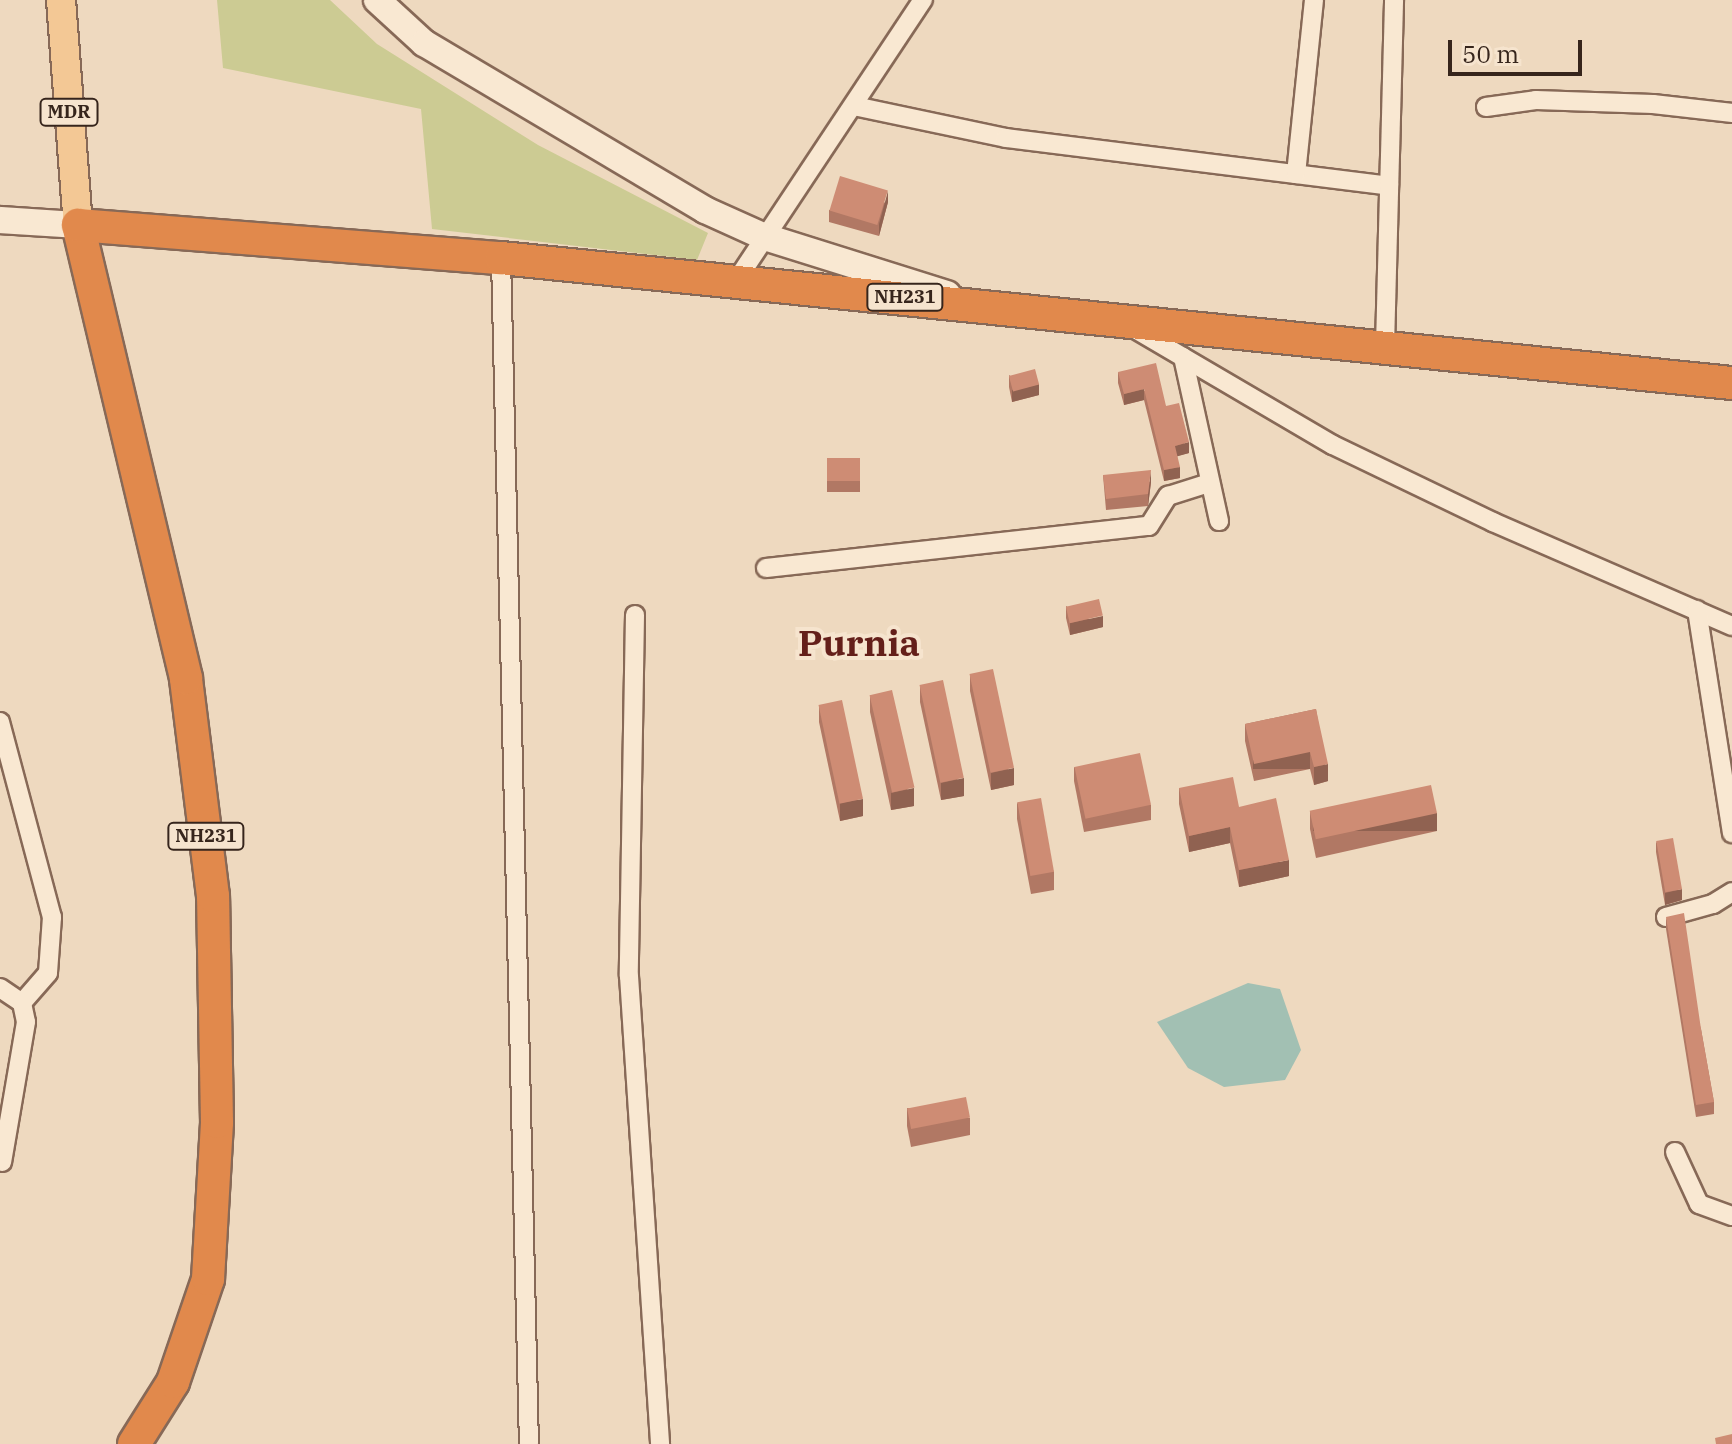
<!DOCTYPE html>
<style>
body{margin:0}
#map{position:relative;width:1732px;height:1444px;overflow:hidden;background:#eed9bf;font-family:"IBM Plex Serif",serif}
div>[style]{position:absolute}
[style*='--x']{left:calc(var(--x)*1px);top:calc(var(--y)*1px);width:calc(var(--w)*1px);rotate:calc(var(--a)*1deg)}
.green>*{inset:0;background:#cccb93}
.water>*{inset:0;background:#a2c0b3}
.roads{filter:drop-shadow(2px 0 #876957) drop-shadow(-2px 0 #876957) drop-shadow(0 2px #876957) drop-shadow(0 -2px #876957)}
.street>*{height:18px;margin:-9px;padding:0 9px;transform-origin:9px;border-radius:9px;background:#f9e8d2}
.secondary>*{height:26px;margin:-13px;padding:0 13px;transform-origin:13px;border-radius:13px;background:#f9e8d2}
.primary>*{height:28px;margin:-14px;padding:0 14px;transform-origin:14px;border-radius:14px;background:#f3c895}
.highway>*{height:32px;margin:-16px;padding:0 16px;transform-origin:16px;border-radius:16px;background:#e1894c}
.wall>*{inset:0;background:#b17864;transform-origin:0 0}
.shaded-wall>*{inset:0;background:#906251;transform-origin:0 0}
.building>*{inset:0;background:#ce8c74;transform-origin:0 0}
span{translate:-50% -50%;white-space:nowrap;text-align:center;line-height:1.15;-webkit-text-stroke:8px #f6e4ce;paint-order:stroke}
.shield-label span{padding:2px 6px;background:#f6e4ce;border:2px solid;border-radius:6px;-webkit-text-stroke-width:0}
.shield-label{font-size:18px;color:#36251c;font-weight:700}
.town-label{font-size:36px;color:#641f1a;font-weight:700}
.scale{position:absolute;left:1448px;top:40px;width:134px;height:36px;box-sizing:border-box;border:4px solid #36251c;border-top:0;padding-left:10px;font-size:24px;line-height:28px;white-space:nowrap;color:#36251c;-webkit-text-stroke:6px #f6e4ce;paint-order:stroke}
</style>
<div id="map">
<div class="green">
<div style="clip-path:polygon(217px 0,330px 0,377px 44px,538px 145px,708px 233px,697px 260px,432px 229px,421px 109px,223px 68px)"></div>
</div>
<div class="water">
<div style="clip-path:polygon(1248px 983px,1280px 989px,1301px 1050px,1285px 1080px,1224px 1087px,1188px 1068px,1157px 1022px)"></div>
</div>
<div class="roads">
<div class="street">
<div style="--x:854;--y:106;--w:155;--a:11.9"></div>
<div style="--x:1006;--y:138;--w:386;--a:7.1"></div>
<div style="--x:1486;--y:107;--w:50;--a:-8"></div>
<div style="--x:1536;--y:100;--w:117;--a:2"></div>
<div style="--x:1653;--y:104;--w:80;--a:6.5"></div>
<div style="--x:1296;--y:174;--w:175;--a:-84.1"></div>
<div style="--x:501;--y:258;--w:1186;--a:88.65"></div>
<div style="--x:736;--y:281;--w:338;--a:-56.4"></div>
<div style="--x:1135;--y:329;--w:229;--a:30.4"></div>
<div style="--x:1333;--y:445;--w:178;--a:25.7"></div>
<div style="--x:1493;--y:522;--w:261;--a:23.5"></div>
<div style="--x:1385;--y:346;--w:346;--a:-88.5"></div>
<div style="--x:1183;--y:357;--w:168;--a:77.6"></div>
<div style="--x:766;--y:568;--w:385;--a:-6.3"></div>
<div style="--x:1149;--y:526;--w:36;--a:-58"></div>
<div style="--x:1168;--y:496;--w:43;--a:-17.6"></div>
<div style="--x:1697;--y:610;--w:226;--a:81.1"></div>
<div style="--x:635;--y:615;--w:361;--a:91"></div>
<div style="--x:629;--y:976;--w:469;--a:86.2"></div>
<div style="--x:0;--y:722;--w:202;--a:75.1"></div>
<div style="--x:52;--y:917;--w:56;--a:94.1"></div>
<div style="--x:48;--y:973;--w:40;--a:131"></div>
<div style="--x:1666;--y:917;--w:49;--a:-15.5"></div>
<div style="--x:1713;--y:904;--w:22;--a:-32"></div>
<div style="--x:0;--y:988;--w:27;--a:34"></div>
<div style="--x:22;--y:1003;--w:19;--a:78"></div>
<div style="--x:26;--y:1022;--w:142;--a:99.7"></div>
<div style="--x:1675;--y:1152;--w:57;--a:65.2"></div>
<div style="--x:1699;--y:1204;--w:35;--a:20"></div>
</div>
<div class="secondary">
<div style="--x:377;--y:0;--w:64;--a:42.5"></div>
<div style="--x:424;--y:43;--w:327;--a:30.7"></div>
<div style="--x:705;--y:210;--w:66;--a:24.2"></div>
<div style="--x:765;--y:237;--w:191;--a:17.4"></div>
<div style="--x:0;--y:220;--w:78;--a:3.7"></div>
</div>
<div class="primary">
<div style="--x:61;--y:0;--w:226;--a:85.7"></div>
</div>
<div class="highway">
<div style="--x:134;--y:1444;--w:73;--a:-57.8"></div>
<div style="--x:173;--y:1382;--w:109;--a:-71.2"></div>
<div style="--x:208;--y:1279;--w:157;--a:-86.7"></div>
<div style="--x:217;--y:1122;--w:226;--a:-91"></div>
<div style="--x:213;--y:896;--w:220;--a:-97.1"></div>
<div style="--x:186;--y:678;--w:466;--a:-103.4"></div>
<div style="--x:78;--y:225;--w:424;--a:4.5"></div>
<div style="--x:501;--y:258;--w:1237;--a:5.8"></div>
</div>
</div>
<div class="wall">
<div style="clip-path:polygon(888px 202px,879px 236px,829px 222px,829px 210px)"></div>
<div style="clip-path:polygon(1118px 372px,1166px 406px,1189px 453px,1177px 456px,1180px 478px,1164px 481px,1144px 400px,1124px 405px,1118px 383px)"></div>
<div style="clip-path:polygon(1009px 375px,1039px 395px,1012px 402px,1009px 387px)"></div>
<div style="left:827px;top:458px;width:33px;height:34px"></div>
<div style="clip-path:polygon(1103px 475px,1151px 482px,1148px 506px,1106px 510px)"></div>
<div style="clip-path:polygon(1066px 606px,1103px 627px,1070px 635px,1066px 618px)"></div>
<div style="clip-path:polygon(970px 674px,1014px 785px,991px 790px,970px 691px)"></div>
<div style="clip-path:polygon(920px 685px,964px 796px,941px 800px,920px 702px)"></div>
<div style="clip-path:polygon(870px 695px,914px 806px,891px 810px,870px 712px)"></div>
<div style="clip-path:polygon(819px 705px,863px 816px,840px 821px,819px 722px)"></div>
<div style="clip-path:polygon(1316px 709px,1328px 781px,1314px 785px,1310px 769px,1254px 781px,1245px 741px,1245px 724px)"></div>
<div style="clip-path:polygon(1074px 767px,1151px 805px,1151px 820px,1084px 832px,1074px 781px)"></div>
<div style="clip-path:polygon(1179px 788px,1239px 807px,1289px 876px,1239px 887px,1230px 843px,1189px 852px,1179px 804px)"></div>
<div style="clip-path:polygon(1017px 802px,1054px 872px,1054px 890px,1031px 894px,1017px 819px)"></div>
<div style="clip-path:polygon(1310px 811px,1437px 831px,1316px 858px,1310px 829px)"></div>
<div style="clip-path:polygon(1656px 841px,1682px 900px,1665px 905px,1656px 852px)"></div>
<div style="clip-path:polygon(1666px 917px,1701px 1029px,1714px 1102px,1714px 1114px,1696px 1117px,1666px 929px)"></div>
<div style="clip-path:polygon(907px 1108px,970px 1118px,970px 1135px,911px 1147px,907px 1126px)"></div>
</div>
<div class="shaded-wall">
<div style="clip-path:polygon(888px 191px,888px 202px,879px 236px,879px 224px)"></div>
<div style="clip-path:polygon(1039px 384px,1039px 395px,1012px 402px,1012px 390px)"></div>
<div style="clip-path:polygon(1144px 389px,1144px 400px,1124px 405px,1124px 394px)"></div>
<div style="clip-path:polygon(1189px 442px,1189px 453px,1175px 457px,1175px 446px)"></div>
<div style="clip-path:polygon(1180px 467px,1180px 478px,1164px 481px,1164px 470px)"></div>
<div style="clip-path:polygon(1151px 470px,1151px 482px,1148px 506px,1148px 494px)"></div>
<div style="clip-path:polygon(1103px 616px,1103px 627px,1070px 635px,1070px 623px)"></div>
<div style="left:1310px;top:752px;width:17px;height:57px;rotate:90deg"></div>
<div style="clip-path:polygon(1328px 764px,1328px 781px,1314px 785px,1314px 767px)"></div>
<div style="clip-path:polygon(1014px 768px,1014px 785px,991px 790px,991px 773px)"></div>
<div style="clip-path:polygon(964px 778px,964px 796px,941px 800px,941px 783px)"></div>
<div style="clip-path:polygon(914px 788px,914px 806px,891px 810px,891px 793px)"></div>
<div style="clip-path:polygon(863px 799px,863px 816px,840px 821px,840px 803px)"></div>
<div style="left:1437px;top:813px;width:18px;height:124px;rotate:90deg"></div>
<div style="clip-path:polygon(1230px 827px,1230px 843px,1189px 852px,1189px 836px)"></div>
<div style="clip-path:polygon(1289px 860px,1289px 876px,1239px 887px,1239px 870px)"></div>
<div style="clip-path:polygon(1682px 889px,1682px 900px,1665px 905px,1665px 893px)"></div>
</div>
<div class="building">
<div style="left:840px;top:176px;width:50px;height:36px;rotate:17deg"></div>
<div style="clip-path:polygon(1156px 363px,1166px 406px,1179px 403px,1189px 442px,1175px 446px,1180px 467px,1164px 470px,1144px 389px,1124px 394px,1118px 372px)"></div>
<div style="left:1035px;top:369px;width:16px;height:27px;rotate:75deg"></div>
<div style="left:827px;top:458px;width:33px;height:23px"></div>
<div style="clip-path:polygon(1151px 470px,1148px 494px,1106px 499px,1103px 475px)"></div>
<div style="left:1099px;top:599px;width:17px;height:34px;rotate:77deg"></div>
<div style="left:993px;top:669px;width:101px;height:24px;rotate:78deg"></div>
<div style="left:943px;top:680px;width:100px;height:24px;rotate:78deg"></div>
<div style="left:892px;top:690px;width:100px;height:23px;rotate:77deg"></div>
<div style="left:842px;top:700px;width:101px;height:24px;rotate:78deg"></div>
<div style="clip-path:polygon(1316px 709px,1328px 764px,1314px 767px,1310px 752px,1254px 764px,1245px 724px)"></div>
<div style="left:1140px;top:753px;width:53px;height:67px;rotate:78deg"></div>
<div style="clip-path:polygon(1233px 777px,1239px 807px,1276px 798px,1289px 860px,1239px 870px,1230px 827px,1189px 836px,1179px 788px)"></div>
<div style="left:1431px;top:785px;width:29px;height:124px;rotate:78deg"></div>
<div style="left:1041px;top:798px;width:75px;height:24px;rotate:80deg"></div>
<div style="left:1673px;top:838px;width:52px;height:17px;rotate:80deg"></div>
<div style="clip-path:polygon(1684px 913px,1701px 1029px,1714px 1102px,1696px 1105px,1666px 917px)"></div>
<div style="left:966px;top:1097px;width:21px;height:60px;rotate:79deg"></div>
<div style="clip-path:polygon(1732px 1434px,1732px 1444px,1716px 1444px,1715px 1438px)"></div>
</div>
<div class="shield-label">
<span style="left:69px;top:112px">MDR</span>
<span style="left:905px;top:297px">NH231</span>
<span style="left:206px;top:836px">NH231</span>
</div>
<div class="town-label">
<span style="left:859px;top:643px">Purnia</span>
</div>
<div class="scale">50 m</div>
</div>
